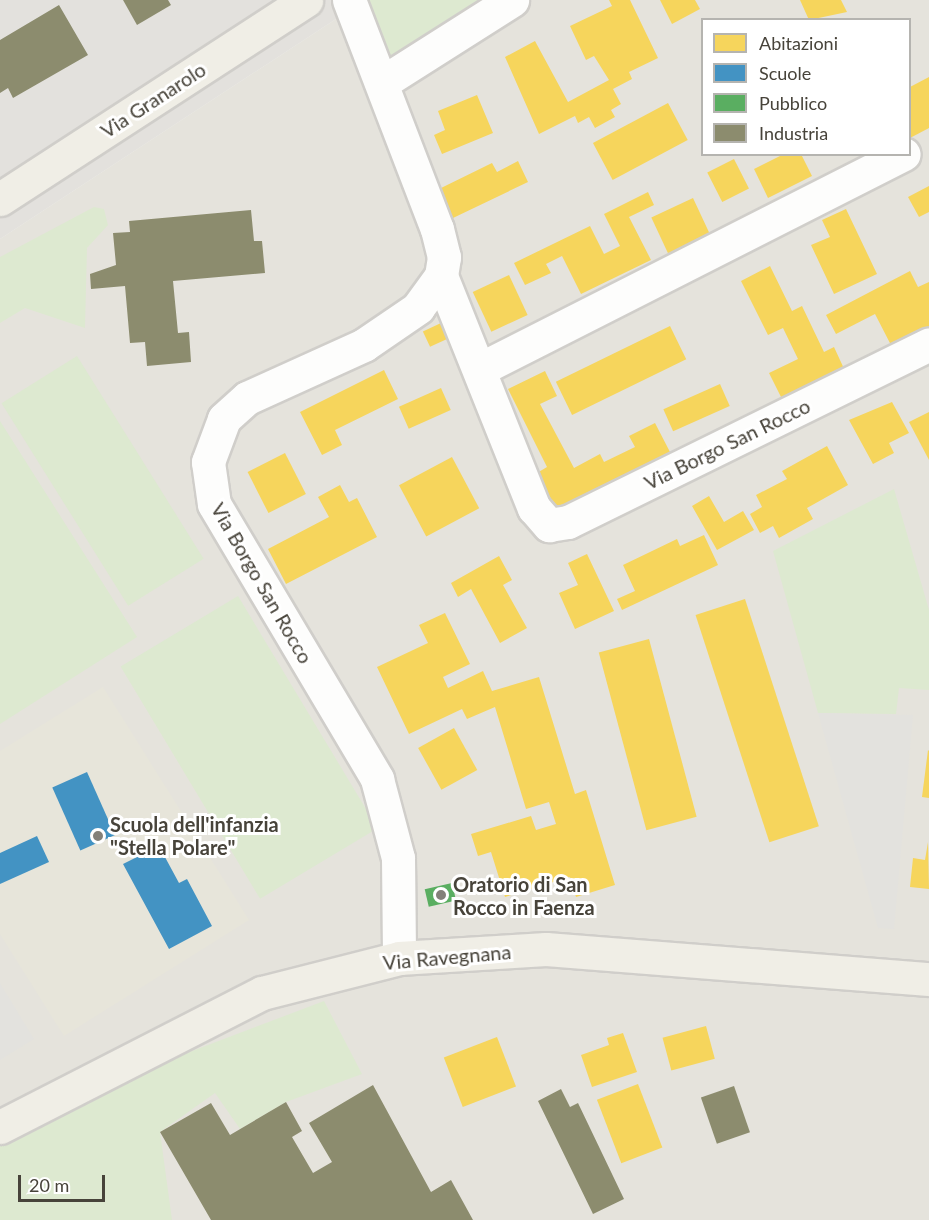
<!DOCTYPE html>
<style>
body{margin:0}
#map{position:relative;width:929px;height:1220px;overflow:hidden;background:#f2f1ed;font-family:Lato,sans-serif}
div>[style]{position:absolute}
[style*='--x']{left:calc(var(--x)*1px);top:calc(var(--y)*1px);width:calc(var(--w)*1px);rotate:calc(var(--a)*1deg)}
.residential>*{inset:0;background:#e5e3dc}
.industrial>*{inset:0;background:#e3e1dd}
.education>*{inset:0;background:#e7e5da}
.green>*{inset:0;background:#dde9d0;transform-origin:0 0}
.parking>*{inset:0;background:#e3e2de}
.homes>*{inset:0;background:#f6d55c;transform-origin:0 0}
.schools>*{inset:0;background:#4393c3;transform-origin:0 0}
.public>*{inset:0;background:#5aae61;transform-origin:0 0}
.industry>*{inset:0;background:#8c8c6e;transform-origin:0 0}
.roads{filter:drop-shadow(2px 0 #d0ceca) drop-shadow(-2px 0 #d0ceca) drop-shadow(0 2px #d0ceca) drop-shadow(0 -2px #d0ceca)}
.minor>*{height:33px;margin:-16.5px;padding:0 16.5px;transform-origin:16.5px;border-radius:16.5px;background:#fdfdfc}
.major>*{height:33px;margin:-16.5px;padding:0 16.5px;transform-origin:16.5px;border-radius:16.5px;background:#f0eee6}
.dots>*{width:16px;height:16px;translate:-50% -50%;box-sizing:border-box;border:3px solid #fff;border-radius:50%}
span{translate:-50% -50%;white-space:nowrap;text-align:center;line-height:1.15;-webkit-text-stroke:6px #fff;paint-order:stroke}
.street-label{font-size:20px;color:#47433a}
.poi-label{font-size:20px;color:#47433a;font-weight:700}
.left{translate:0 -50%;text-align:left}
.legend{position:absolute;left:701px;top:18px;width:210px;height:138px;box-sizing:border-box;background:#fff;border:2px solid #b5b4b0;margin:0;padding:8px 10px;list-style:none;font-size:18px;color:#47433a}
.legend li{display:flex;align-items:center;gap:12px;height:30px}
.legend b{width:30px;border:2px solid #b5b4b0}
.scale{position:absolute;left:18px;top:1175px;width:87px;height:27px;box-sizing:border-box;border:3px solid #47433a;border-top:0;padding-left:8px;font-size:18px;line-height:21px;white-space:nowrap;color:#47433a;-webkit-text-stroke:4px #fff;paint-order:stroke}
</style>
<div id="map">
<div class="residential">
<div style="clip-path:polygon(evenodd,365px 0,929px 0,929px 1220px,0 1220px,0 239px,365px 0,702px 20px,910px 20px,910px 154px,702px 154px,702px 20px)"></div>
</div>
<div class="industrial">
<div style="clip-path:polygon(0 0,365px 0,0 239px)"></div>
</div>
<div class="education">
<div style="clip-path:polygon(103px 687px,249px 920px,64px 1036px,0 934px,0 751px)"></div>
</div>
<div class="green">
<div style="clip-path:polygon(365px 0,493px 0,391px 58px,356px 6px)"></div>
<div style="clip-path:polygon(94px 207px,104px 209px,108px 225px,87px 248px,85px 328px,25px 308px,0 323px,0 257px)"></div>
<div style="left:77px;top:356px;width:239px;height:89px;rotate:58deg"></div>
<div style="clip-path:polygon(0 421px,137px 637px,0 724px)"></div>
<div style="clip-path:polygon(894px 489px,929px 610px,929px 690px,899px 688px,896px 714px,818px 713px,773px 551px)"></div>
<div style="left:238px;top:596px;width:271px;height:137px;rotate:59deg"></div>
<div style="clip-path:polygon(324px 1001px,362px 1074px,286px 1102px,240px 1129px,215px 1093px,160px 1132px,172px 1220px,0 1220px,0 1143px,129px 1075px)"></div>
</div>
<div class="parking">
<div style="clip-path:polygon(818px 713px,913px 715px,894px 929px,878px 928px)"></div>
<div style="clip-path:polygon(0 983px,34px 1039px,0 1060px)"></div>
</div>
<div class="homes">
<div style="clip-path:polygon(609px 0,630px 0,658px 58px,629px 72px,632px 79px,613px 89px,621px 104px,611px 110px,615px 117px,595px 128px,589px 117px,578px 123px,575px 116px,539px 134px,505px 57px,535px 41px,568px 102px,609px 80px,594px 56px,586px 60px,570px 26px,612px 6px)"></div>
<div style="clip-path:polygon(660px 0,695px 0,700px 9px,672px 24px)"></div>
<div style="clip-path:polygon(800px 0,841px 0,847px 12px,809px 20px)"></div>
<div style="clip-path:polygon(929px 77px,929px 128px,910px 138px,910px 87px)"></div>
<div style="clip-path:polygon(477px 95px,493px 133px,442px 154px,434px 135px,445px 130px,438px 111px)"></div>
<div style="left:668px;top:103px;width:42px;height:85px;rotate:62deg"></div>
<div style="clip-path:polygon(784px 154px,801px 154px,812px 176px,768px 198px,754px 169px)"></div>
<div style="left:734px;top:159px;width:33px;height:30px;rotate:63deg"></div>
<div style="clip-path:polygon(518px 161px,528px 182px,453px 218px,439px 189px,492px 163px,497px 172px)"></div>
<div style="clip-path:polygon(929px 186px,929px 212px,919px 217px,908px 197px)"></div>
<div style="clip-path:polygon(648px 192px,654px 205px,629px 217px,651px 260px,581px 294px,562px 256px,546px 264px,551px 273px,525px 285px,514px 263px,590px 226px,604px 254px,620px 246px,604px 214px)"></div>
<div style="left:693px;top:198px;width:42px;height:46px;rotate:65deg"></div>
<div style="clip-path:polygon(846px 209px,877px 274px,834px 294px,811px 245px,830px 237px,822px 220px)"></div>
<div style="clip-path:polygon(770px 266px,792px 311px,802px 306px,824px 352px,834px 347px,846px 373px,784px 403px,769px 373px,798px 359px,783px 328px,768px 335px,741px 281px)"></div>
<div style="clip-path:polygon(910px 271px,918px 287px,929px 282px,929px 331px,893px 349px,875px 314px,836px 334px,826px 315px)"></div>
<div style="left:509px;top:275px;width:44px;height:40px;rotate:65deg"></div>
<div style="left:441px;top:323px;width:17px;height:20px;rotate:65deg"></div>
<div style="left:670px;top:326px;width:37px;height:127px;rotate:64deg"></div>
<div style="clip-path:polygon(384px 370px,398px 399px,335px 430px,342px 445px,322px 455px,300px 412px)"></div>
<div style="clip-path:polygon(545px 371px,557px 396px,540px 404px,574px 468px,600px 454px,604px 462px,635px 447px,629px 436px,655px 423px,670px 452px,556px 510px,537px 473px,547px 467px,508px 389px)"></div>
<div style="left:720px;top:384px;width:24px;height:62px;rotate:66deg"></div>
<div style="left:441px;top:388px;width:24px;height:46px;rotate:66deg"></div>
<div style="clip-path:polygon(892px 402px,909px 433px,889px 443px,894px 453px,873px 464px,849px 420px)"></div>
<div style="clip-path:polygon(929px 412px,929px 460px,909px 422px)"></div>
<div style="clip-path:polygon(827px 446px,848px 485px,807px 508px,813px 519px,779px 538px,773px 526px,760px 533px,750px 514px,762px 507px,756px 495px,787px 479px,782px 471px)"></div>
<div style="left:285px;top:453px;width:46px;height:42px;rotate:63deg"></div>
<div style="left:452px;top:457px;width:58px;height:60px;rotate:62deg"></div>
<div style="clip-path:polygon(340px 485px,349px 502px,357px 498px,377px 537px,286px 584px,268px 549px,329px 517px,318px 497px)"></div>
<div style="clip-path:polygon(709px 496px,724px 522px,743px 511px,754px 530px,717px 550px,692px 506px)"></div>
<div style="clip-path:polygon(704px 535px,718px 565px,622px 610px,617px 599px,635px 591px,623px 565px,677px 539px,680px 546px)"></div>
<div style="clip-path:polygon(587px 554px,614px 611px,575px 629px,559px 593px,578px 585px,568px 563px)"></div>
<div style="clip-path:polygon(499px 556px,512px 580px,503px 585px,527px 628px,500px 643px,471px 589px,458px 597px,451px 583px)"></div>
<div style="left:745px;top:599px;width:239px;height:52px;rotate:72deg"></div>
<div style="clip-path:polygon(445px 613px,470px 664px,443px 677px,448px 688px,483px 671px,492px 691px,539px 677px,575px 794px,586px 790px,615px 885px,576px 897px,570px 877px,505px 897px,491px 852px,478px 856px,471px 834px,531px 816px,536px 830px,556px 824px,549px 802px,526px 809px,495px 707px,467px 719px,462px 709px,409px 734px,377px 667px,428px 643px,419px 625px)"></div>
<div style="left:649px;top:639px;width:184px;height:52px;rotate:75deg"></div>
<div style="left:454px;top:728px;width:48px;height:41px;rotate:61deg"></div>
<div style="clip-path:polygon(928px 750px,929px 751px,929px 798px,922px 797px)"></div>
<div style="clip-path:polygon(928px 842px,929px 889px,910px 887px,913px 858px,925px 860px)"></div>
<div style="left:706px;top:1026px;width:34px;height:45px;rotate:75deg"></div>
<div style="clip-path:polygon(623px 1033px,637px 1072px,592px 1087px,581px 1055px,609px 1045px,607px 1038px)"></div>
<div style="left:497px;top:1037px;width:53px;height:57px;rotate:69deg"></div>
<div style="left:638px;top:1084px;width:68px;height:44px;rotate:69deg"></div>
</div>
<div class="schools">
<div style="left:87px;top:772px;width:69px;height:38px;rotate:66deg"></div>
<div style="clip-path:polygon(37px 836px,49px 862px,0 884px,0 853px)"></div>
<div style="clip-path:polygon(159px 846px,179px 883px,187px 879px,212px 926px,169px 949px,123px 864px)"></div>
</div>
<div class="public">
<div style="left:452px;top:883px;width:18px;height:28px;rotate:77deg"></div>
</div>
<div class="industry">
<div style="clip-path:polygon(123px 0,168px 0,171px 5px,137px 25px)"></div>
<div style="clip-path:polygon(59px 5px,88px 55px,13px 98px,8px 88px,0 93px,0 40px)"></div>
<div style="clip-path:polygon(251px 210px,254px 241px,262px 241px,265px 273px,173px 281px,178px 333px,189px 332px,191px 362px,147px 366px,145px 342px,130px 343px,125px 286px,91px 289px,90px 274px,116px 265px,113px 233px,130px 232px,129px 221px)"></div>
<div style="clip-path:polygon(373px 1085px,431px 1192px,451px 1180px,473px 1220px,211px 1220px,160px 1132px,211px 1103px,230px 1135px,286px 1102px,302px 1131px,292px 1137px,313px 1173px,332px 1162px,309px 1123px)"></div>
<div style="left:734px;top:1086px;width:49px;height:35px;rotate:71deg"></div>
<div style="clip-path:polygon(561px 1089px,570px 1107px,578px 1103px,624px 1199px,593px 1214px,538px 1101px)"></div>
</div>
<div class="roads">
<div class="minor">
<div style="--x:349;--y:0;--w:245;--a:69"></div>
<div style="--x:437;--y:229;--w:29;--a:76"></div>
<div style="--x:444;--y:257;--w:19;--a:99"></div>
<div style="--x:441;--y:276;--w:39;--a:126"></div>
<div style="--x:418;--y:308;--w:65;--a:145.6"></div>
<div style="--x:364;--y:345;--w:128;--a:155.6"></div>
<div style="--x:247;--y:398;--w:31;--a:138"></div>
<div style="--x:224;--y:419;--w:46;--a:110.4"></div>
<div style="--x:208;--y:462;--w:42;--a:81.9"></div>
<div style="--x:214;--y:504;--w:320;--a:59.3"></div>
<div style="--x:377;--y:779;--w:82;--a:75.1"></div>
<div style="--x:398;--y:858;--w:100;--a:89.4"></div>
<div style="--x:383;--y:82;--w:153;--a:-32.4"></div>
<div style="--x:441;--y:276;--w:250;--a:68.2"></div>
<div style="--x:534;--y:508;--w:23;--a:49"></div>
<div style="--x:549;--y:525;--w:19;--a:-9"></div>
<div style="--x:568;--y:522;--w:402;--a:-26.2"></div>
<div style="--x:480;--y:369;--w:475;--a:-26.9"></div>
</div>
<div class="major">
<div style="--x:0;--y:199;--w:365;--a:-33"></div>
<div style="--x:0;--y:1127;--w:294;--a:-27.1"></div>
<div style="--x:262;--y:993;--w:141;--a:-14.3"></div>
<div style="--x:399;--y:958;--w:147;--a:-3.5"></div>
<div style="--x:546;--y:949;--w:384;--a:4.5"></div>
</div>
</div>
<div class="dots">
<div style="left:98px;top:836px;background:#838079"></div>
<div style="left:441px;top:895px;background:#838079"></div>
</div>
<div class="street-label">
<span style="left:153px;top:100px;rotate:-33deg">Via Granarolo</span>
<span style="left:727px;top:444px;rotate:-26deg">Via Borgo San Rocco</span>
<span style="left:262px;top:583px;rotate:60deg">Via Borgo San Rocco</span>
<span style="left:447px;top:957px;rotate:-5deg">Via Ravegnana</span>
</div>
<div class="poi-label">
<span class="left" style="left:110px;top:836px">Scuola dell'infanzia<br>"Stella Polare"</span>
<span class="left" style="left:453px;top:896px">Oratorio di San<br>Rocco in Faenza</span>
</div>
<ul class="legend">
<li><b style="height:16px;background:#f6d55c"></b>Abitazioni</li>
<li><b style="height:16px;background:#4393c3"></b>Scuole</li>
<li><b style="height:16px;background:#5aae61"></b>Pubblico</li>
<li><b style="height:16px;background:#8c8c6e"></b>Industria</li>
</ul>
<div class="scale">20 m</div>
</div>
